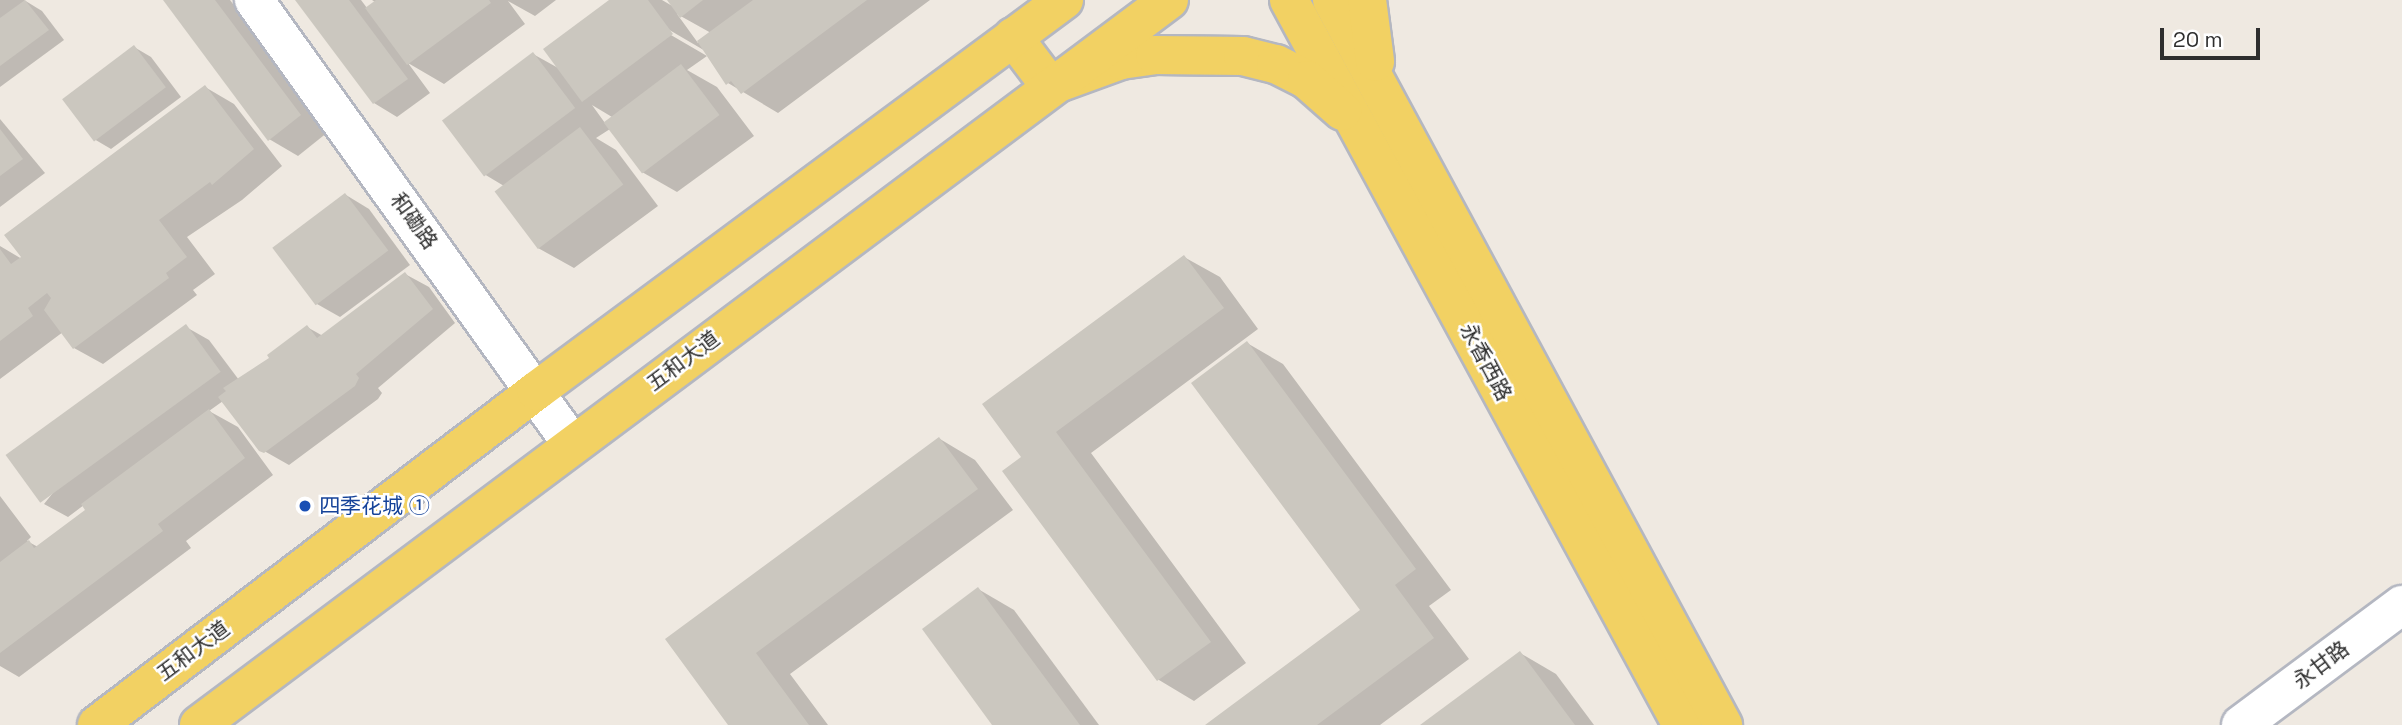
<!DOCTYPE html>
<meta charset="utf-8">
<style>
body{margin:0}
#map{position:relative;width:2402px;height:725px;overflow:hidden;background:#efe9e1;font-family:"Space Grotesk","Noto Sans SC",sans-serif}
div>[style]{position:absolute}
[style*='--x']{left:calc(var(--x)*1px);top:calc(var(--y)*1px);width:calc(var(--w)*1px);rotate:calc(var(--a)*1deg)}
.shadow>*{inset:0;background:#0003}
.building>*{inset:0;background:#cbc7bf;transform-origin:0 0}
.roads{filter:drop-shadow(2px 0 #b4b7c1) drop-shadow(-2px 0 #b4b7c1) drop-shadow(0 2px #b4b7c1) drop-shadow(0 -2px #b4b7c1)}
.minor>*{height:38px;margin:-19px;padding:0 19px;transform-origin:19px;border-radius:19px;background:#fff}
.major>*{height:38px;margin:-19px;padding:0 19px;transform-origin:19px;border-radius:19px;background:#f2d163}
.dots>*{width:19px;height:19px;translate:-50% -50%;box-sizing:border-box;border:4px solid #fff;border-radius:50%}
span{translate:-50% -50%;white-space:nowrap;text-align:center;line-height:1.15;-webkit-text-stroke:5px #fff;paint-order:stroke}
.street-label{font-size:21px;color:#2e2e2e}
.transit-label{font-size:21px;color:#164399}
.left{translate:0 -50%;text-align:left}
.scale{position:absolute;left:2160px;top:28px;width:100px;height:32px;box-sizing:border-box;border:4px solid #2e2e2e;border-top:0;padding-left:9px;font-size:21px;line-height:24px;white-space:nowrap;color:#2e2e2e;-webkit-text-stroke:5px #fff;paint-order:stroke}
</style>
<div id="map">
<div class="shadow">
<div style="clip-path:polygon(0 0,24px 0,42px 11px,64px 40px,0 87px)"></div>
<div style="clip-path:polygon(165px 0,230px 0,328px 132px,298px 156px,269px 139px)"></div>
<div style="clip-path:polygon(297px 0,361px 0,367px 8px,375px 2px,372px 0,556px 0,535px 16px,508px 1px,525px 24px,444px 84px,408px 63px,430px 93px,397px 117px,374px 103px)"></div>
<div style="clip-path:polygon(evenodd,612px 0,662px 0,674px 7px,669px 0,930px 0,778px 113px,728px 83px,707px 52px,666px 28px,664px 31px,707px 56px,687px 70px,717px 87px,754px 136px,677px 192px,642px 172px,610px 129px,596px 138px,616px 150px,658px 206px,574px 268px,538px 248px,504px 186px,484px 174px,533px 54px,560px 69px,612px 0,677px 14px,711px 33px,698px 43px,677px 14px,612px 0,592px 105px,612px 117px,605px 123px,592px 105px)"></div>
<div style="clip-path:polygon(134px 47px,151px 57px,181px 97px,111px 149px,94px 139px,65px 99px)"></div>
<div style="clip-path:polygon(205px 87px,234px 104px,282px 166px,242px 200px,187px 237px,215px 274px,193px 290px,197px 295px,103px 364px,74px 348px,63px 332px,0 379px,0 246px,27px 262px)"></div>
<div style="clip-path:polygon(0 119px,45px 173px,0 207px)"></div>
<div style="clip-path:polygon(346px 195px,369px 209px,410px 265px,340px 317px,317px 304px)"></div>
<div style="clip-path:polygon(1184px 257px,1220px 277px,1258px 329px,1091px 453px,1246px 663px,1194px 701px,1159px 680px,1004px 471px,1024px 457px)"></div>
<div style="clip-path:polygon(405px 274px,429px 287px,455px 323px,378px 388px,382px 393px,378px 399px,289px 465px,266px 452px,223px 401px,209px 411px,238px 427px,273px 475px,186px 541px,191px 548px,19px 677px,0 666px,0 496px,31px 537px,27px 541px,38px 547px,88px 510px,84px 505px,68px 517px,44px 504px,186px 327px,209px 340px,239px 380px,272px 359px,307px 327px,323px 336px)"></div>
<div style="clip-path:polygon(1247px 343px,1283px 364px,1451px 590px,1429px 606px,1469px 659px,1380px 725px,1208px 725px,1362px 611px)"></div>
<div style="clip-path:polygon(940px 439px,975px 460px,1013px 510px,790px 674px,828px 725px,730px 725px,667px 640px)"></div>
<div style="clip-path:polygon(978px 589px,1014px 610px,1099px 725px,995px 725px)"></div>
<div style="clip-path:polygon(1520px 653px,1556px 674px,1594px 725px,1423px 725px)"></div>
</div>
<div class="building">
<div style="clip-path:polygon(25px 0,49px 30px,0 66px,0 18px)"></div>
<div style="clip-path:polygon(163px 0,215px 0,301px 115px,268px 141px)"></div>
<div style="clip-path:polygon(295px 0,349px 0,408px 79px,373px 104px)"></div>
<div style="clip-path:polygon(376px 0,489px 0,491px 3px,407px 65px,365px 8px)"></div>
<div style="clip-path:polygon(609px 0,648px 0,673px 34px,582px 102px,543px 49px)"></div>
<div style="clip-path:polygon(667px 0,703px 0,680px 18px)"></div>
<div style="clip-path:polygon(753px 0,867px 0,741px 94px,731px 81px,726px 85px,697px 41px)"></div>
<div style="left:134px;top:45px;width:53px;height:90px;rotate:53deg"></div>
<div style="left:533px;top:52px;width:70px;height:114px;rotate:53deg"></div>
<div style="left:681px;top:64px;width:64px;height:97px;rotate:53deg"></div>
<div style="clip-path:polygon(205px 85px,254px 149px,212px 185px,210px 182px,159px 220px,187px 257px,166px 273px,169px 278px,73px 349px,44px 310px,51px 298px,47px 293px,28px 308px,33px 316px,0 341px,0 249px,11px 264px,21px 257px,4px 235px)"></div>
<div style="left:580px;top:127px;width:72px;height:107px;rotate:53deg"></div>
<div style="clip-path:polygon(0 129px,23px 159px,0 176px)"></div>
<div style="left:345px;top:193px;width:72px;height:91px;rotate:53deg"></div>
<div style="clip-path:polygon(1184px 255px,1224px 308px,1056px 432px,1211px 642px,1157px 681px,1002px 471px,1021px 457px,982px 404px)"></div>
<div style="clip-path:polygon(405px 272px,433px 309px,356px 374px,359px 378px,355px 386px,264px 453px,259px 451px,218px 397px,226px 391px,223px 388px,269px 358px,267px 355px,307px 325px,317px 338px)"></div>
<div style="left:186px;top:324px;width:59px;height:223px;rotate:54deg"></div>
<div style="clip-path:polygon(1247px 341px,1416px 569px,1395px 585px,1434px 638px,1317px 725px,1205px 725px,1360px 610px,1191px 383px)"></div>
<div style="clip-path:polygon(209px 409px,245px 458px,158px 524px,163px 531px,0 653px,0 562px,29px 540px,34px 548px,85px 510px,81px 504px)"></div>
<div style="clip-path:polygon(939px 437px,978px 489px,756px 653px,809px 725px,728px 725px,665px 639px)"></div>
<div style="clip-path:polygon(978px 587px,1080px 725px,992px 725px,922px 629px)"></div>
<div style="clip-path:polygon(1520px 651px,1575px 725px,1420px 725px)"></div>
</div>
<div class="roads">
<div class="minor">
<div style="--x:254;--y:0;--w:546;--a:54.39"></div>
<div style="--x:2241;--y:725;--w:201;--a:-36.7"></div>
</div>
<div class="major">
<div style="--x:1289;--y:0;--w:825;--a:61.54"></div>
<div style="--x:1332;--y:0;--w:824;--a:61.66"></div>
<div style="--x:1367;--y:0;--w:62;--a:82.5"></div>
<div style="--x:1013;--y:37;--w:61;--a:52.9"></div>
<div style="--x:1050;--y:86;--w:76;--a:-20.1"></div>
<div style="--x:1121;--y:60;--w:34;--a:-8"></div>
<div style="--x:1155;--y:55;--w:88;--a:0.7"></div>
<div style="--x:1243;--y:56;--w:34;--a:14"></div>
<div style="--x:1276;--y:64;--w:35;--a:27"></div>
<div style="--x:1307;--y:80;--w:47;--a:41.5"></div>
<div style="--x:97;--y:725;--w:552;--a:-37.26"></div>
<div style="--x:536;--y:391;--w:657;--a:-36.52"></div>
<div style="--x:199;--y:725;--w:1211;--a:-36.78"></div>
</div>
</div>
<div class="dots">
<div style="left:305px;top:506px;background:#1a4fb4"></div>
</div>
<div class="street-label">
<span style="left:414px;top:221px;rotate:54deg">和磡路</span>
<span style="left:683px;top:361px;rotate:-37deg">五和大道</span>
<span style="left:1486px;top:362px;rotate:62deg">永香西路</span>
<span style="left:193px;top:651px;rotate:-37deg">五和大道</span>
<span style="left:2321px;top:665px;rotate:-37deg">永甘路</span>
</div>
<div class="transit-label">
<span class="left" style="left:319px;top:506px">四季花城 ①</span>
</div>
<div class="scale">20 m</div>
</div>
